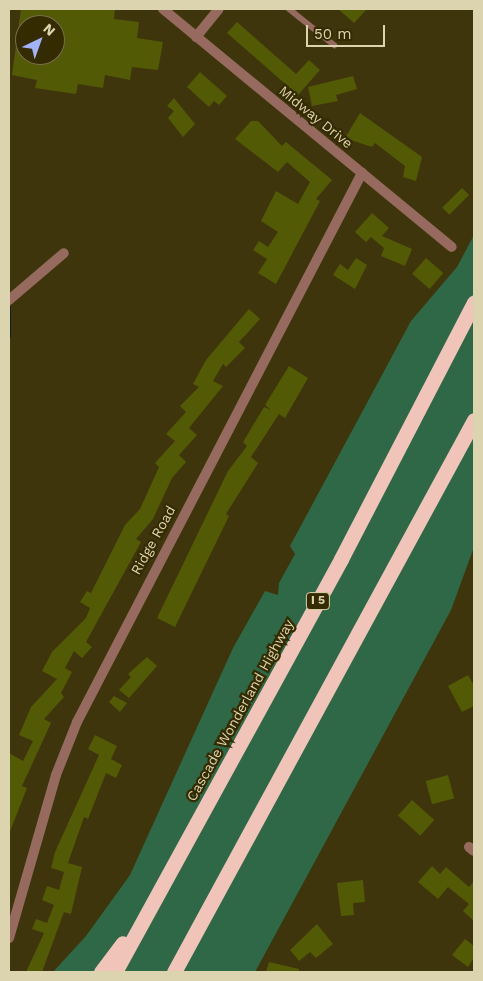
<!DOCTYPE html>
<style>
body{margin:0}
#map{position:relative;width:483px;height:981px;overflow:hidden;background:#3f350c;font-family:"Work Sans",sans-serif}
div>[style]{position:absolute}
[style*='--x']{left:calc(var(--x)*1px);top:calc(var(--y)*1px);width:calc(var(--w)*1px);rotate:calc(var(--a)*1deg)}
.green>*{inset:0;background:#2f6846}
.stream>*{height:3px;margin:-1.5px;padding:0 1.5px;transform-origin:1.5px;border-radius:1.5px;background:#0c2024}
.building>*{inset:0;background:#525a05;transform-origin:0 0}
.lane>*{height:6px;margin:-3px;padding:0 3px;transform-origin:3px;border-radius:3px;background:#966a5e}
.street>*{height:10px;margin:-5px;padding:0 5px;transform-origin:5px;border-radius:5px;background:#966a5e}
.highway>*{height:15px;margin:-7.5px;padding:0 7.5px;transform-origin:7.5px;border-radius:7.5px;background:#f0c4b8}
span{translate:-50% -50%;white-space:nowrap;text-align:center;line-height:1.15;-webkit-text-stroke:4.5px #352b01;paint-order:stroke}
.shield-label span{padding:1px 4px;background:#352b01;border:1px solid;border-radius:4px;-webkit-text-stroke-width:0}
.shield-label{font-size:12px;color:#dcd3af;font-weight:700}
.street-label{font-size:14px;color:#dcd3af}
.frame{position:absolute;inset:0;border:10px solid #dcd3af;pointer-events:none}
.north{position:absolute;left:15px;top:15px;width:50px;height:50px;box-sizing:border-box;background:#352b01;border:1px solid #786e47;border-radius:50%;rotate:42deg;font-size:14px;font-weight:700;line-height:20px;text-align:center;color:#dcd3af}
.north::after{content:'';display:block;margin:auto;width:18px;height:22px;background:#a3b2fd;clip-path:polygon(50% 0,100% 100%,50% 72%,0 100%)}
.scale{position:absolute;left:306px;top:25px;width:79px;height:22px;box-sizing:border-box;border:2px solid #dcd3af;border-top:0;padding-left:6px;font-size:15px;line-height:18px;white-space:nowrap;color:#dcd3af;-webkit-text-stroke:4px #352b01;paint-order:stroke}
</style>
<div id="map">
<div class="green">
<div style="clip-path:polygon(474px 235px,474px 547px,451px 610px,255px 972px,53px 972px,86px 936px,130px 875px,233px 648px,265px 591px,278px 595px,279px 583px,295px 554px,290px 546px,375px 388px,411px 321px,457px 267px)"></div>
</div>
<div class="stream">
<div style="--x:9;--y:307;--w:29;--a:90"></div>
</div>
<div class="building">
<div style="clip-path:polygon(evenodd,21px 9px,115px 9px,114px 19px,139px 22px,137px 38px,163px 42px,158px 70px,132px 67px,130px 80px,105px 75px,103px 88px,78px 84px,76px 94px,35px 88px,37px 80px,12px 75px,21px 9px,25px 25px,55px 25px,55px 55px,25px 55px,25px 25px)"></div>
<div style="clip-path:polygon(338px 9px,367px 9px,354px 23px)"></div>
<div style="clip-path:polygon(237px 22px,296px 74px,309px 60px,320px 70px,298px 95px,227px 33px)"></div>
<div style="clip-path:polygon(200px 72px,227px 96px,219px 105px,214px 101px,209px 107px,187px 87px)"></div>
<div style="clip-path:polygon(353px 76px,357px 89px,336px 95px,338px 101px,312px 106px,308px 87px)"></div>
<div style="clip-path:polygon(174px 98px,195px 124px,183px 137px,168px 118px,174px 111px,167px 106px)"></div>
<div style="clip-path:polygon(360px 113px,422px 157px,416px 181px,403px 177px,405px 166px,375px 143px,372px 147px,345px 138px)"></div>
<div style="clip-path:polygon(251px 121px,258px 121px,282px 146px,286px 142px,332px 180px,316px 199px,320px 201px,276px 284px,258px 273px,267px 259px,253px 250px,259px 241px,268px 247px,278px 232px,261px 221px,276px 191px,298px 204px,310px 182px,287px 162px,278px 172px,235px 139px)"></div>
<div style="left:462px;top:188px;width:10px;height:28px;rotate:45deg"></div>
<div style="clip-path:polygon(372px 213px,389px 228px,382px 236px,412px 249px,405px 266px,381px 256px,384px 248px,371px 237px,366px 242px,355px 232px)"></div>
<div style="clip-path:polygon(356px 258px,367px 265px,355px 289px,333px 275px,340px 264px,348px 270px)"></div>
<div style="left:426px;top:258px;width:23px;height:21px;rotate:41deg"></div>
<div style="clip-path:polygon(249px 309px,260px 319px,239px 342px,245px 348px,226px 367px,223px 364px,213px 381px,223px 386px,189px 428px,197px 435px,179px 455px,186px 462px,172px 478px,153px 519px,136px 539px,141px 542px,86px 642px,92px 647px,82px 658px,74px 651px,65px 668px,72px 672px,61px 693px,64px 697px,44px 719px,51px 723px,22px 786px,27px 788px,9px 834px,9px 753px,23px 761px,33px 741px,19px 735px,31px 707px,57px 679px,42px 671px,52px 652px,86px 618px,90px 608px,80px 602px,87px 591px,91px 593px,125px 525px,140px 509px,159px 467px,155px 463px,175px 441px,166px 434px,186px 412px,180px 406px,199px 387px,193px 384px,206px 360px)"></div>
<div style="clip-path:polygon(289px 366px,308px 378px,285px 418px,279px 414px,251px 457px,258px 463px,226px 514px,229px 516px,175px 627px,157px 618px,228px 471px,247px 446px,243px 442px,264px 407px,271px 410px,265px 405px)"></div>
<div style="clip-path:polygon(147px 657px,157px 666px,129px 698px,119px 690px,131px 677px,128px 674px)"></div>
<div style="clip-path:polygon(468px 675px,474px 686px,474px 706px,462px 712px,448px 686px)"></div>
<div style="clip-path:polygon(114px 696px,127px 703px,120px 712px,109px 702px)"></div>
<div style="clip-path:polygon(95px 735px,117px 746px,111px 759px,122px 765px,116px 778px,106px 773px,88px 819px,84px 817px,68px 863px,82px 867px,71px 914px,64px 912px,42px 972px,26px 972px,44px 933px,32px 929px,36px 919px,47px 923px,54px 905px,42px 900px,47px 886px,59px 890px,64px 872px,51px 868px,55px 852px,99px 755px,88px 749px)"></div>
<div style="left:448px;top:775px;width:24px;height:23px;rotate:75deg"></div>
<div style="left:412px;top:800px;width:30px;height:21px;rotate:42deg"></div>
<div style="clip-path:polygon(432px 866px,440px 874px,446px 867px,469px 887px,474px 881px,474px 921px,463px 911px,469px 904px,448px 887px,438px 899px,418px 882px)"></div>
<div style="clip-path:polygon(363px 880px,365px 902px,353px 903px,354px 915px,341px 916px,337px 883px)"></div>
<div style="clip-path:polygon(317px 924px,333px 944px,316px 958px,310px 952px,299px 961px,290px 950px)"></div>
<div style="clip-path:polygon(465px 939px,474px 946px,474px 958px,468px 967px,452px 955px)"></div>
<div style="clip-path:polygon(269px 962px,299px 969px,299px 972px,266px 972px)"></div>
</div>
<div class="lane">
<div style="--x:289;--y:9;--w:58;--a:38.7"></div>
</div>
<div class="street">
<div style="--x:163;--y:9;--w:374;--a:39.5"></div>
<div style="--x:196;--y:37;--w:36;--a:-51"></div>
<div style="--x:9;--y:300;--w:72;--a:-40.5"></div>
<div style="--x:469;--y:847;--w:6;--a:39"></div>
<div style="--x:9;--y:938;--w:170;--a:-73.9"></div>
<div style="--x:56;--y:775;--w:57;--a:-68.4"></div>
<div style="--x:77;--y:722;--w:619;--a:-62.57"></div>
</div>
<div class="highway">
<div style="--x:101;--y:972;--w:36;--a:-53"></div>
<div style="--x:115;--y:972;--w:471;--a:-61.3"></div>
<div style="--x:341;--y:559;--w:289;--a:-62.6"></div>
<div style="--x:174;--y:972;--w:628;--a:-61.48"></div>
</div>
<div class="shield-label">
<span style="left:318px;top:601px">I 5</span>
</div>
<div class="street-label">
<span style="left:316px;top:117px;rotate:39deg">Midway Drive</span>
<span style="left:153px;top:540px;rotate:-61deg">Ridge Road</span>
<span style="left:240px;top:710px;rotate:-61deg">Cascade Wonderland Highway</span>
</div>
<div class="frame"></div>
<div class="north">N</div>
<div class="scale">50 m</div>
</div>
